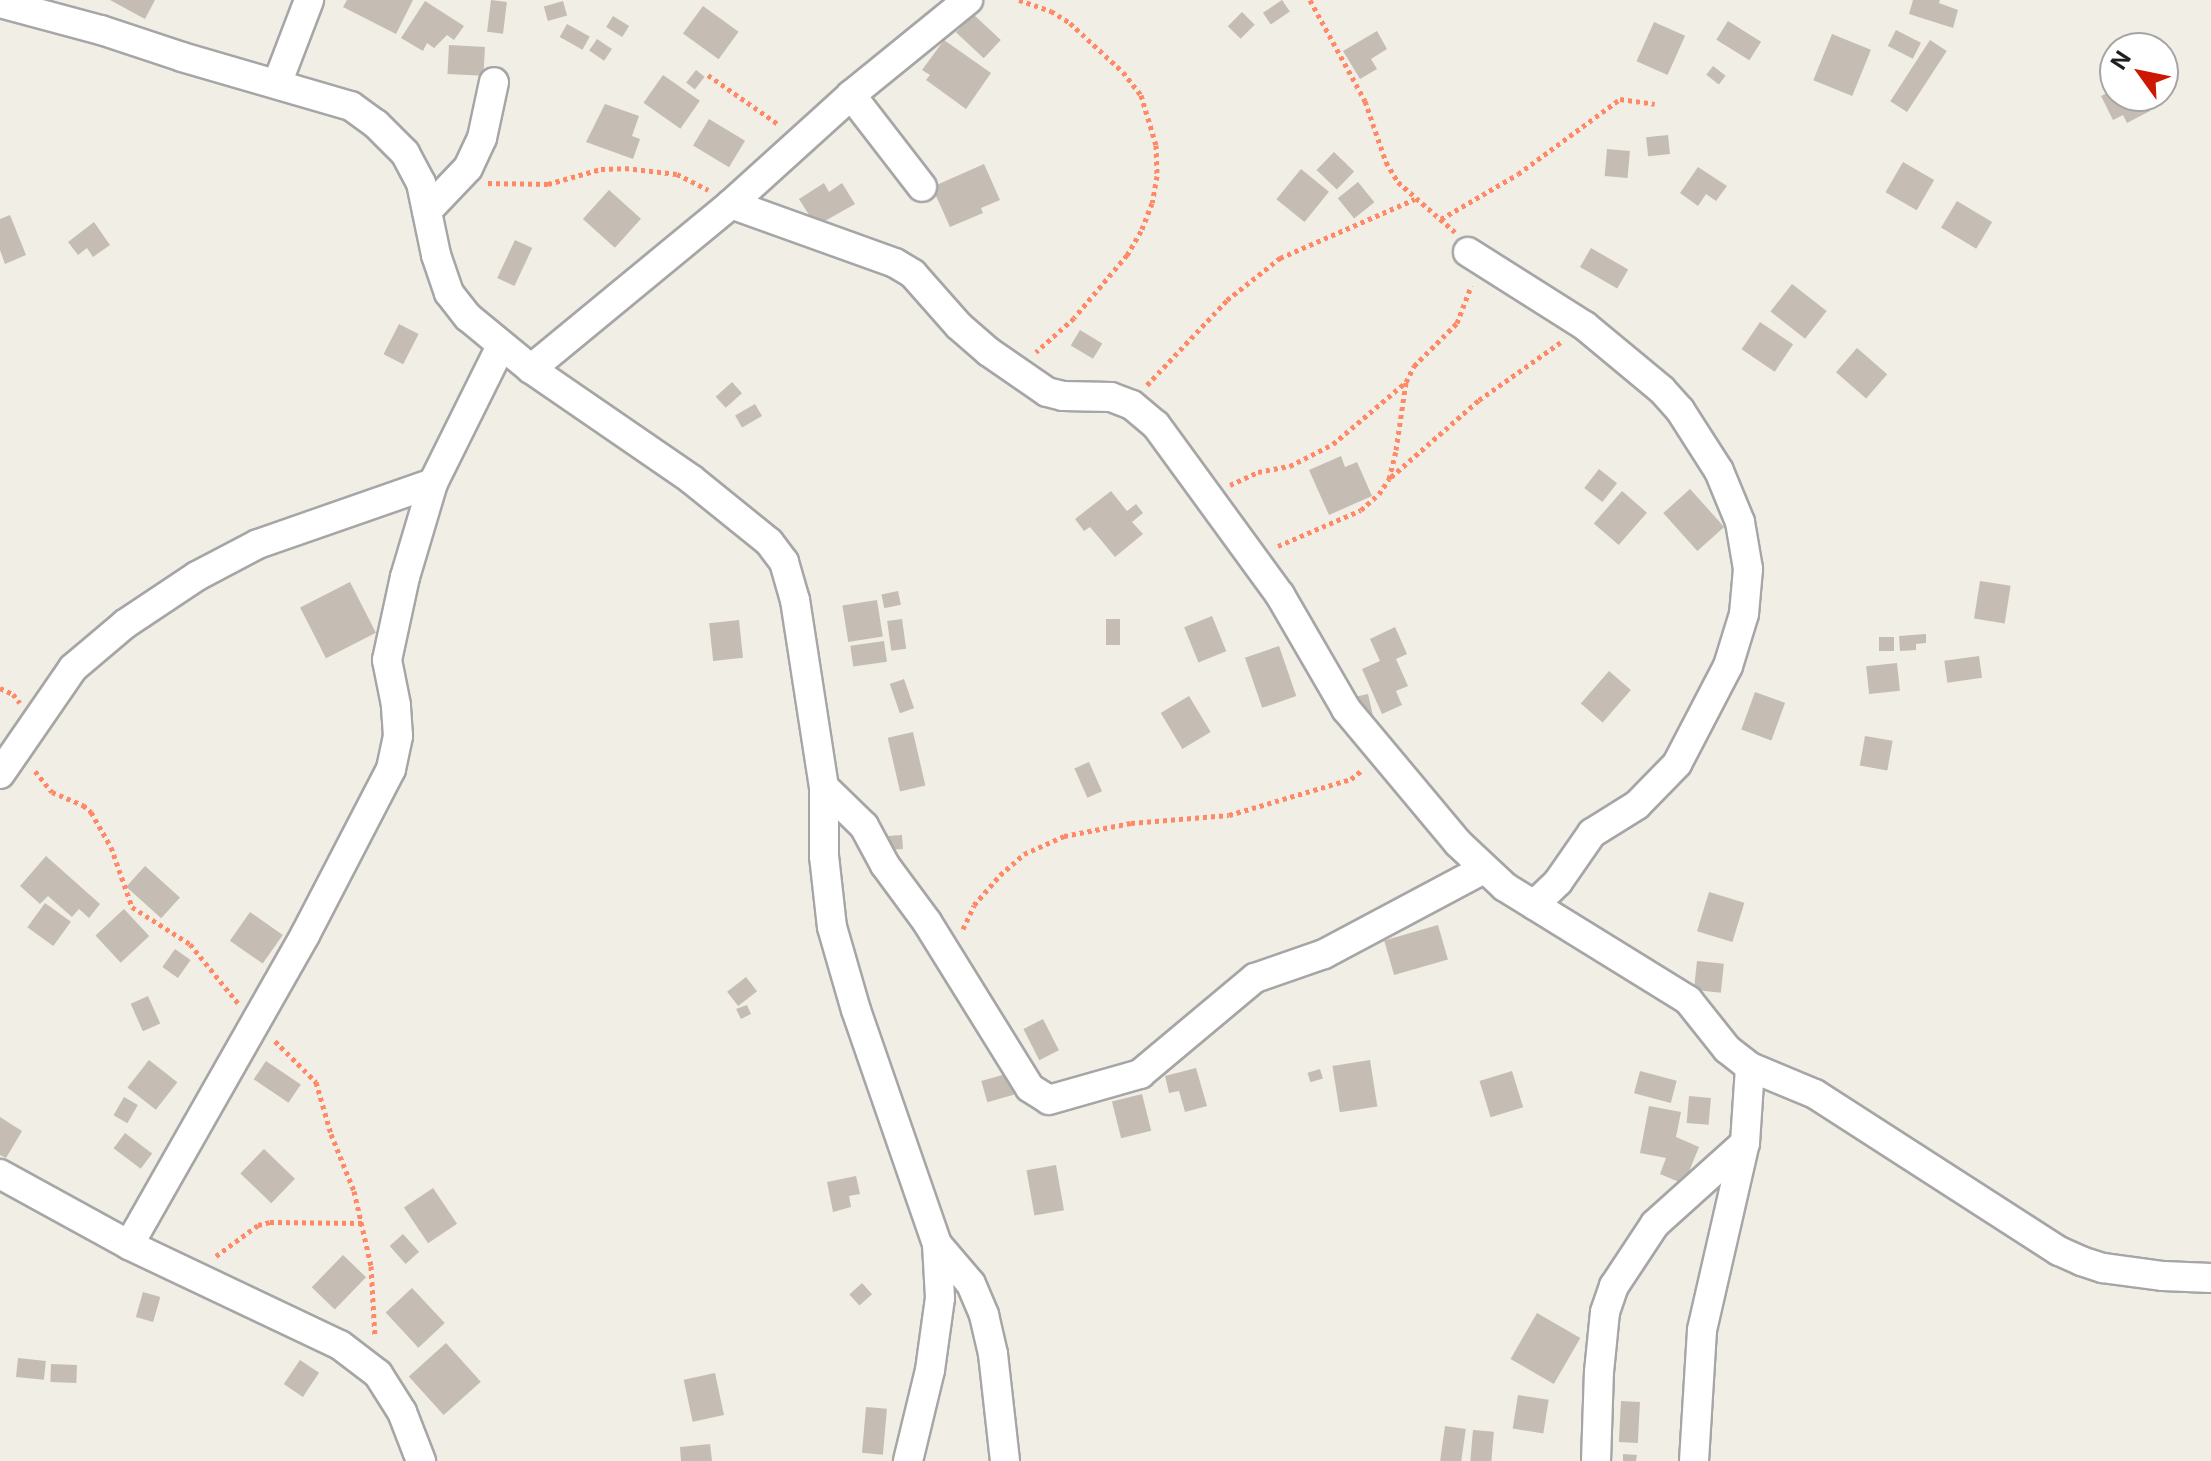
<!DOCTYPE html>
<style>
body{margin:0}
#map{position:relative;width:2211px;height:1461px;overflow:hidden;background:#f0eee5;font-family:Inter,sans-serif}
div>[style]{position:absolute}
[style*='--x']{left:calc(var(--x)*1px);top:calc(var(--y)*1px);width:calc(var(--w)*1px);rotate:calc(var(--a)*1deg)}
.building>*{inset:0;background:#c5bdb4;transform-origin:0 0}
.path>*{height:5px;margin-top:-2.5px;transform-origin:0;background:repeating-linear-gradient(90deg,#ff8867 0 4px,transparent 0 8px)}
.roads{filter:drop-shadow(2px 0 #a6a6a6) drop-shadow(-2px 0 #a6a6a6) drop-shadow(0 2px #a6a6a6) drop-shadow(0 -2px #a6a6a6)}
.minor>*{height:28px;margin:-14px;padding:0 14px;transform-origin:14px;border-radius:14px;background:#fff}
span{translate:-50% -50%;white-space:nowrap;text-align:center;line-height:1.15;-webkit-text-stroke:6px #fff;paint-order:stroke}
.north{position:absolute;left:2099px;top:32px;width:80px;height:80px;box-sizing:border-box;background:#fff;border:2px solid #a5a5a5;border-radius:50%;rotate:303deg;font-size:22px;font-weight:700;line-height:32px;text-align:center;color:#1f1f1f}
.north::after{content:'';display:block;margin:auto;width:28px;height:36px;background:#ce1700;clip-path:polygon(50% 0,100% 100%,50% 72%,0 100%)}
</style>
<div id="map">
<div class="building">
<div style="clip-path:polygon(110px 0,155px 0,145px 19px)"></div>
<div style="clip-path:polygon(347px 0,413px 0,396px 34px,343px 7px)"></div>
<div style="left:491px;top:0;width:16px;height:32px;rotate:7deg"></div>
<div style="left:1282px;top:0;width:14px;height:23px;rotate:56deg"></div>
<div style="clip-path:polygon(1913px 0,1940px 0,1939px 3px,1958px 10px,1953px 28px,1909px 14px)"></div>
<div style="clip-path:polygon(425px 1px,464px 26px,454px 40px,447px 35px,434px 48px,427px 43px,423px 51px,401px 38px)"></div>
<div style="left:563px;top:1px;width:15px;height:20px;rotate:74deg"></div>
<div style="left:703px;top:6px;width:44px;height:34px;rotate:36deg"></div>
<div style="left:1242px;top:12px;width:18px;height:20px;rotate:45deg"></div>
<div style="left:973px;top:14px;width:38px;height:25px;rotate:43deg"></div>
<div style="left:613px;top:16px;width:19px;height:13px;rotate:32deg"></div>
<div style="left:1728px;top:21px;width:39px;height:22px;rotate:32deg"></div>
<div style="left:1654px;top:22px;width:34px;height:43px;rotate:24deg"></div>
<div style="left:567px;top:24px;width:26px;height:15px;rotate:29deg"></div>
<div style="left:1896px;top:30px;width:28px;height:18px;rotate:27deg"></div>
<div style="clip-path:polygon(1377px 31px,1387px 49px,1371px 59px,1377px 69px,1360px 79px,1343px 51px)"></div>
<div style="left:1832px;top:34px;width:42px;height:50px;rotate:22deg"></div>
<div style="left:597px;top:39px;width:18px;height:14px;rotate:34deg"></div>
<div style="clip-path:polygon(944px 40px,991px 73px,966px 109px,926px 80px,930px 75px,922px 70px)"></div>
<div style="left:1930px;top:40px;width:20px;height:73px;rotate:33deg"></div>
<div style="left:449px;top:45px;width:36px;height:29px;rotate:3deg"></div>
<div style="left:1713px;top:66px;width:16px;height:11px;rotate:38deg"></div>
<div style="left:696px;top:70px;width:11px;height:16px;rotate:38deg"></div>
<div style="left:663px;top:75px;width:45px;height:34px;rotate:35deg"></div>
<div style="clip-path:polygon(2115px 89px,2115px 96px,2142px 96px,2150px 111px,2127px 123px,2123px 115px,2113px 120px,2101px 96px)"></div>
<div style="clip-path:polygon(605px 104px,639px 116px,632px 136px,640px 139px,633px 159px,586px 142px)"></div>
<div style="left:709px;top:119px;width:42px;height:31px;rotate:31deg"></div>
<div style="left:1668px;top:135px;width:19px;height:22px;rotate:84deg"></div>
<div style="left:1607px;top:149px;width:23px;height:27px;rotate:5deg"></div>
<div style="left:1334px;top:152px;width:28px;height:25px;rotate:44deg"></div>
<div style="left:1903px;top:162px;width:36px;height:35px;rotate:30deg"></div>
<div style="clip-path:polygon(984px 164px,1000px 200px,981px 208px,983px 213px,950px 227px,932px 187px)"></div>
<div style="clip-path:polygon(1698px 167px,1727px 186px,1716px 201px,1706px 194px,1698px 206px,1680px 193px)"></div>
<div style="left:1301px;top:169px;width:36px;height:39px;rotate:39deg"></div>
<div style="left:1358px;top:182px;width:26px;height:26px;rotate:51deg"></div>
<div style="clip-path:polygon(824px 183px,829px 192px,842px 183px,855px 204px,816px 226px,799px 199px)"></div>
<div style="left:609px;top:190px;width:43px;height:39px;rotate:42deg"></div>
<div style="left:1957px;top:201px;width:41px;height:31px;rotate:31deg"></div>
<div style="clip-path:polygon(10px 215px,26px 255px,5px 264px,0 250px,0 219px)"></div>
<div style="clip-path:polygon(94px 222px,110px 245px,93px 257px,87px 248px,78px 255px,68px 242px)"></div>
<div style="left:515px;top:240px;width:19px;height:42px;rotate:25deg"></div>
<div style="left:1591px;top:248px;width:43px;height:22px;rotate:30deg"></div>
<div style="left:1792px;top:284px;width:44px;height:35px;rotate:38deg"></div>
<div style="left:1760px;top:322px;width:40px;height:33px;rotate:34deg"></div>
<div style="left:399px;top:324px;width:22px;height:34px;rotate:27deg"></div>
<div style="left:1080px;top:330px;width:26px;height:18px;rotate:31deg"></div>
<div style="left:1857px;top:348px;width:40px;height:32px;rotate:41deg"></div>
<div style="left:732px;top:382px;width:15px;height:22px;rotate:48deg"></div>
<div style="left:755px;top:404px;width:14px;height:23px;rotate:60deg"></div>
<div style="clip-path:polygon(1341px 456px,1345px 467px,1357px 462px,1372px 496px,1329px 515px,1309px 470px)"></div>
<div style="left:1599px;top:469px;width:23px;height:24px;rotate:38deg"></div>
<div style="left:1690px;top:489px;width:51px;height:36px;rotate:48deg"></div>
<div style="clip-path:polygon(1111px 491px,1127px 511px,1136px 504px,1143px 513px,1132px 522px,1143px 534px,1115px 557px,1090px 527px,1084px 531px,1075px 519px)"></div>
<div style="left:1622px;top:491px;width:33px;height:43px;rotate:41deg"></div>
<div style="left:1980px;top:581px;width:31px;height:38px;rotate:9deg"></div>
<div style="left:350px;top:582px;width:57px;height:56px;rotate:63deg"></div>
<div style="left:898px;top:591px;width:14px;height:17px;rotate:78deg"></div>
<div style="left:877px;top:600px;width:37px;height:35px;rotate:81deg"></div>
<div style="left:1212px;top:616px;width:38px;height:30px;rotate:68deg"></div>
<div style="left:902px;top:619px;width:30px;height:15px;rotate:82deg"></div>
<div style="left:1106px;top:619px;width:14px;height:26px"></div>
<div style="left:739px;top:620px;width:38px;height:30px;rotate:84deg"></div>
<div style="clip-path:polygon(1395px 627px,1407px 654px,1396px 659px,1408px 686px,1396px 691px,1402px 705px,1382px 714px,1362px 669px,1380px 661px,1370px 639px)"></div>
<div style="clip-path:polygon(1926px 634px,1926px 643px,1916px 644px,1916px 650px,1900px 651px,1899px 636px)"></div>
<div style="left:1879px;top:637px;width:15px;height:14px"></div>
<div style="left:884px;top:641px;width:21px;height:34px;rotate:82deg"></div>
<div style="left:1279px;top:646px;width:53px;height:36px;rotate:71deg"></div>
<div style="left:1979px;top:656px;width:22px;height:35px;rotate:82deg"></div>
<div style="left:1897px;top:663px;width:28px;height:31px;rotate:84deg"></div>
<div style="left:1609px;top:671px;width:29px;height:43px;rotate:41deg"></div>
<div style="left:904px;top:679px;width:31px;height:15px;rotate:71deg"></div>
<div style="left:1755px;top:692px;width:32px;height:40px;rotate:20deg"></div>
<div style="left:1368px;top:694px;width:22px;height:15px;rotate:77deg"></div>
<div style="left:1189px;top:696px;width:42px;height:33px;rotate:59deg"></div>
<div style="left:913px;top:732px;width:55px;height:26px;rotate:77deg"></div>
<div style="left:1865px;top:736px;width:28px;height:30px;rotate:10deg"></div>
<div style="left:1089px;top:762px;width:32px;height:16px;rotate:66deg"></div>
<div style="left:902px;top:835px;width:14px;height:21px;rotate:86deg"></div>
<div style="clip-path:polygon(46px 856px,100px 904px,89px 918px,79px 909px,72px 917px,48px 896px,40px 904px,20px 886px)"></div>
<div style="left:145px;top:866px;width:47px;height:28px;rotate:42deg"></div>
<div style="left:1709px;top:892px;width:37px;height:41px;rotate:17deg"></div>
<div style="left:45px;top:903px;width:32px;height:30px;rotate:36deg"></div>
<div style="left:124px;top:909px;width:37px;height:39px;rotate:47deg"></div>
<div style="left:250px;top:912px;width:40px;height:35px;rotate:35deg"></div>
<div style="left:1438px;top:925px;width:36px;height:56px;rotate:74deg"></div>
<div style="left:175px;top:949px;width:19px;height:22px;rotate:35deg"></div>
<div style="left:1697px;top:961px;width:27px;height:29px;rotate:6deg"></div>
<div style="left:746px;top:977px;width:18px;height:24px;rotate:52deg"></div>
<div style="left:148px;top:996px;width:30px;height:19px;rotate:66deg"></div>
<div style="clip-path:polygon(747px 1005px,751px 1014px,741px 1019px,736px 1009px)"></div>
<div style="left:1043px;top:1019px;width:35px;height:22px;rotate:63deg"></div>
<div style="left:149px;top:1060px;width:36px;height:35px;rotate:38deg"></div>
<div style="left:1370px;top:1060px;width:47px;height:38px;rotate:81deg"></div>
<div style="left:266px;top:1061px;width:42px;height:22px;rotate:34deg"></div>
<div style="clip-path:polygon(1196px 1068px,1207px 1106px,1185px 1112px,1179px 1091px,1169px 1093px,1165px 1076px)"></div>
<div style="left:1320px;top:1069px;width:10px;height:13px;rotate:73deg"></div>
<div style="left:1512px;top:1071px;width:38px;height:34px;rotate:73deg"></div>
<div style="left:1640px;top:1071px;width:38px;height:23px;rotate:15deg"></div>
<div style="left:1013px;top:1072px;width:22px;height:33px;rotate:74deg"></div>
<div style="left:1142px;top:1094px;width:38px;height:31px;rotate:76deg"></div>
<div style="left:1689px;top:1096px;width:22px;height:27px;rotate:5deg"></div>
<div style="left:124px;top:1097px;width:16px;height:21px;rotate:30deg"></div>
<div style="clip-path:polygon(1649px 1106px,1681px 1112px,1676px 1137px,1699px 1147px,1684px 1184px,1660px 1174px,1666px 1158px,1640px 1153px)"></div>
<div style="clip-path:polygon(0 1117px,22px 1131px,6px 1158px,0 1155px)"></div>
<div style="left:125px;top:1133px;width:34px;height:19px;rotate:37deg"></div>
<div style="left:264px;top:1149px;width:43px;height:34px;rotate:44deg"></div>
<div style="left:1056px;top:1165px;width:46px;height:30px;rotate:80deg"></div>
<div style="clip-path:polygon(856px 1176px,860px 1194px,849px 1196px,851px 1207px,833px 1212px,827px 1182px)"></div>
<div style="left:433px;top:1188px;width:43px;height:35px;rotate:56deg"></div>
<div style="left:403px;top:1234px;width:24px;height:18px;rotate:48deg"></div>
<div style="left:343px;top:1255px;width:32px;height:45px;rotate:44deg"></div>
<div style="left:862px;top:1283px;width:15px;height:17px;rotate:48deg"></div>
<div style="left:412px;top:1288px;width:48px;height:36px;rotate:47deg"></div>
<div style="left:143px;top:1292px;width:18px;height:26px;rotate:16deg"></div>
<div style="left:1537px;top:1313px;width:50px;height:53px;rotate:30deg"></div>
<div style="left:446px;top:1343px;width:52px;height:50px;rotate:48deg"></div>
<div style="left:18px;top:1358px;width:28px;height:19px;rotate:6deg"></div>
<div style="left:300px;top:1360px;width:23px;height:29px;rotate:34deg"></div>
<div style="left:51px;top:1364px;width:26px;height:18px;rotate:2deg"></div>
<div style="left:715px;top:1373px;width:43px;height:32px;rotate:78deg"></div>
<div style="left:1518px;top:1395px;width:31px;height:34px;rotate:9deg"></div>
<div style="left:1621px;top:1401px;width:19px;height:41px;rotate:3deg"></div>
<div style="left:866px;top:1407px;width:21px;height:46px;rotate:5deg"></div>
<div style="left:1445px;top:1426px;width:21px;height:35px;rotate:8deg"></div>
<div style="left:1473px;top:1430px;width:21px;height:31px;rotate:5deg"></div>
<div style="clip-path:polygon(710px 1444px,712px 1461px,681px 1461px,680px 1447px)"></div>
<div style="clip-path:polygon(1623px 1454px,1637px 1455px,1636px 1461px,1623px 1461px)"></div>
</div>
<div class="path">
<div style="--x:1019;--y:0;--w:34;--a:19"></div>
<div style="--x:1051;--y:11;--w:22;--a:32"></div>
<div style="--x:1070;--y:23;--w:72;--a:42.8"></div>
<div style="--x:1123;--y:72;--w:29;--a:52"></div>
<div style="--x:1141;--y:95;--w:52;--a:73.3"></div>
<div style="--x:1156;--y:145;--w:31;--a:88"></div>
<div style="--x:1157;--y:176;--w:27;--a:100"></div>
<div style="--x:1152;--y:203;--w:30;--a:111"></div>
<div style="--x:1141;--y:231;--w:28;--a:120"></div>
<div style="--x:1127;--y:255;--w:82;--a:130.1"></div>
<div style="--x:1074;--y:318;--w:51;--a:138.2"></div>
<div style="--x:1310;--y:0;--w:115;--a:61.4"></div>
<div style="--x:1365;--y:101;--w:65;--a:71"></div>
<div style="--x:1386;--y:162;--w:23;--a:59"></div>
<div style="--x:1398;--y:182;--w:76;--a:41.3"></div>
<div style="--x:708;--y:75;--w:85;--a:35"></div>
<div style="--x:488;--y:183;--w:60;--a:1"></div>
<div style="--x:548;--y:184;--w:55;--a:-15.8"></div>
<div style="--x:601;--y:169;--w:24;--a:-2"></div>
<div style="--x:625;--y:168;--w:52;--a:6.6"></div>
<div style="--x:677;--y:174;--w:35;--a:27"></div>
<div style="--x:1441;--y:219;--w:89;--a:-30.3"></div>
<div style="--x:1518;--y:174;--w:127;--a:-36.3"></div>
<div style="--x:1620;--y:99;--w:35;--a:8"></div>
<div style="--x:1147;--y:385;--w:117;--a:-46.7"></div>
<div style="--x:1227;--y:300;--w:68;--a:-38.4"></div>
<div style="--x:1280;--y:258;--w:147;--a:-23.6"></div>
<div style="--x:1391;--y:477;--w:117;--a:-41.2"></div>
<div style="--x:1479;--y:400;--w:100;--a:-35.3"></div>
<div style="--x:1230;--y:485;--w:31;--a:-25"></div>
<div style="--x:1258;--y:472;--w:33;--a:-11"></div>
<div style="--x:1290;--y:466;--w:48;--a:-27.1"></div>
<div style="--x:1333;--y:444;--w:94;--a:-40.3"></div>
<div style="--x:1278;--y:546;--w:90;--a:-23.4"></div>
<div style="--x:1361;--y:510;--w:24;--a:-42"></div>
<div style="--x:1379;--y:494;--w:18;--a:-56"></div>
<div style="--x:1389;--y:479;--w:30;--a:-76"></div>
<div style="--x:1396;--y:450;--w:69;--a:-81.6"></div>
<div style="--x:1406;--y:382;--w:18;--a:-63"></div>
<div style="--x:1414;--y:366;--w:61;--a:-45"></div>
<div style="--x:1457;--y:323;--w:40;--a:-69"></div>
<div style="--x:0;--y:688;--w:14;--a:25"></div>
<div style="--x:13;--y:694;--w:11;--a:52"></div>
<div style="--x:35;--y:771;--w:27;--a:51"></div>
<div style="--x:52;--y:792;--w:34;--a:23"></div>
<div style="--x:83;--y:805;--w:11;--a:41"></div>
<div style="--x:91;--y:812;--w:40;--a:60.3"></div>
<div style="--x:111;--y:847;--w:64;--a:70.7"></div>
<div style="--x:132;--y:907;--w:69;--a:32.5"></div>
<div style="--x:190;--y:944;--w:76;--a:50.9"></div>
<div style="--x:963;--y:929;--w:26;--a:-65"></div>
<div style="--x:974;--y:905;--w:40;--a:-49"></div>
<div style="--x:1000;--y:875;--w:32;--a:-41"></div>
<div style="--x:1024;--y:854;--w:44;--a:-24.2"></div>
<div style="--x:1064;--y:836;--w:68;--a:-11"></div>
<div style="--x:1131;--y:823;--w:98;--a:-4.7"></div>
<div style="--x:1229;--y:815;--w:127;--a:-16.4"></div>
<div style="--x:1351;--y:779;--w:14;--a:-39"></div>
<div style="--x:275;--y:1041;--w:58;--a:45"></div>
<div style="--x:316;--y:1082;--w:54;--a:73.9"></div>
<div style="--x:331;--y:1134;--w:61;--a:68"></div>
<div style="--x:354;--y:1191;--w:77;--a:77.2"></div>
<div style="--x:371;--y:1266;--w:71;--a:86.8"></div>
<div style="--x:216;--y:1256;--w:52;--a:-36.4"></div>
<div style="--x:258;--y:1225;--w:12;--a:-14"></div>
<div style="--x:270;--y:1222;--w:92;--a:0.6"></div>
</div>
<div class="roads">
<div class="minor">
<div style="--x:0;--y:3;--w:105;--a:15"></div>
<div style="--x:101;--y:30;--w:85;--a:18.4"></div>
<div style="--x:182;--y:57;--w:176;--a:16.2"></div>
<div style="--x:351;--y:106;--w:31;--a:36"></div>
<div style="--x:376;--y:124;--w:41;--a:45"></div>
<div style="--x:405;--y:153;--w:34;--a:62"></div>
<div style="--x:421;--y:183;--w:74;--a:78.2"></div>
<div style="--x:436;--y:255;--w:40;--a:71.1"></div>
<div style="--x:449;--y:293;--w:31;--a:52"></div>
<div style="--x:468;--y:317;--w:82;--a:39.5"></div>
<div style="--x:531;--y:369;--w:194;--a:34.5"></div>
<div style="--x:691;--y:479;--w:100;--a:38.9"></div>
<div style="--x:769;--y:542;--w:25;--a:53"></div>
<div style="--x:784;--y:562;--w:40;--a:74"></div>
<div style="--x:795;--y:600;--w:189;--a:81.2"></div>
<div style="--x:824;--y:787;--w:69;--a:90"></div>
<div style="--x:824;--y:856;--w:71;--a:83.6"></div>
<div style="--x:832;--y:927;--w:86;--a:73.9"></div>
<div style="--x:856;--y:1010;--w:248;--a:70.9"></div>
<div style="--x:937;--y:1244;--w:54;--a:86.8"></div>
<div style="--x:940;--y:1298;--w:73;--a:97.9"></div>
<div style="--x:930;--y:1370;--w:94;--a:103.6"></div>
<div style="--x:277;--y:84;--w:90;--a:-69.1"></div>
<div style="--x:851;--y:95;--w:116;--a:52.3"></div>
<div style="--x:731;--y:204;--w:174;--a:19.8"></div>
<div style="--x:895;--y:263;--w:21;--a:31"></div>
<div style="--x:913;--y:274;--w:69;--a:48.5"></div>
<div style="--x:959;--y:326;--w:40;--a:41"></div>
<div style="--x:989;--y:352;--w:70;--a:34.6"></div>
<div style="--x:1047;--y:392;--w:16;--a:14"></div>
<div style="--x:1063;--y:396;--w:48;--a:1.2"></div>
<div style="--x:1111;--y:397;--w:22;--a:21"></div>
<div style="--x:1132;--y:405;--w:31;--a:40"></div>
<div style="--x:1156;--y:425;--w:210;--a:53.9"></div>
<div style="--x:1280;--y:595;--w:132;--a:59.9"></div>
<div style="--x:1346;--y:709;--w:175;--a:50.1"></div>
<div style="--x:1458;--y:843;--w:64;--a:43.1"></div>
<div style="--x:1505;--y:887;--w:215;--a:31.7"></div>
<div style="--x:1688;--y:1000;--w:63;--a:51.5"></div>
<div style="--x:1727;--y:1049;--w:29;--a:38"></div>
<div style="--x:1750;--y:1067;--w:70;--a:22.6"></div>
<div style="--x:1815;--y:1094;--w:290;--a:32.8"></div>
<div style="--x:2059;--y:1251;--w:24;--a:24"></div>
<div style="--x:2081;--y:1261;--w:23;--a:18"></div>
<div style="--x:2103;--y:1268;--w:61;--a:7.6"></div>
<div style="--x:2163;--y:1276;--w:48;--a:2.4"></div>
<div style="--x:427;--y:211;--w:59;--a:-46.4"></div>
<div style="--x:468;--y:168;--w:33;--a:-65"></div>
<div style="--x:482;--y:138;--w:57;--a:-77.9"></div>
<div style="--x:1468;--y:252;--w:138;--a:32.3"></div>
<div style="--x:1585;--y:326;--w:100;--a:39.7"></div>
<div style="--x:1662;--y:390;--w:27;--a:48"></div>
<div style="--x:1680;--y:410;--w:72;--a:57.4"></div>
<div style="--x:1719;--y:471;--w:55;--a:67.6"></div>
<div style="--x:1740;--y:522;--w:48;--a:80.3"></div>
<div style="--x:1748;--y:569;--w:45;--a:95.1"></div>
<div style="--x:1744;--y:614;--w:54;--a:107.1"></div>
<div style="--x:1728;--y:666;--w:110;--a:117.5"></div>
<div style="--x:1677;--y:764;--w:57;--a:134.3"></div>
<div style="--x:1637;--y:805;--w:53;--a:148.1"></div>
<div style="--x:1592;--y:833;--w:60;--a:124.8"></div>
<div style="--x:1558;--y:882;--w:33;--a:136"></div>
<div style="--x:531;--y:369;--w:259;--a:-39.5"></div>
<div style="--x:731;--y:204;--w:162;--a:-42.2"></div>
<div style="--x:851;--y:95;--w:151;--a:-39.1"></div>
<div style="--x:0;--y:774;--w:129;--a:-55.4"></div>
<div style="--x:73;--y:668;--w:68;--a:-40.2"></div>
<div style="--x:125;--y:624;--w:87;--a:-33.7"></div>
<div style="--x:197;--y:576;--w:69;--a:-27.7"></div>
<div style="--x:258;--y:544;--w:185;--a:-19.2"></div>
<div style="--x:824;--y:787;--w:56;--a:44.3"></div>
<div style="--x:864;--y:826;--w:44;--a:61.7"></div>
<div style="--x:885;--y:865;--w:71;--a:53.6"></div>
<div style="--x:927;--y:922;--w:195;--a:58.2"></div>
<div style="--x:1030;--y:1088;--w:22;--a:32"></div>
<div style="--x:1049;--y:1100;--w:95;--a:-15.9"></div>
<div style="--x:1140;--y:1074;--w:150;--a:-39.9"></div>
<div style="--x:1255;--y:978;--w:73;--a:-19.2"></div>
<div style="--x:1324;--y:954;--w:181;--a:-28"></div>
<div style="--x:0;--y:1174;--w:147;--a:28.8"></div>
<div style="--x:129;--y:1245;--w:233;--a:25.4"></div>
<div style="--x:340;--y:1345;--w:48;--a:37.3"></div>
<div style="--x:378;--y:1374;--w:45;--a:57.7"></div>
<div style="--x:402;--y:1412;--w:53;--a:68.8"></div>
<div style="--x:937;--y:1244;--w:52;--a:49.6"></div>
<div style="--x:971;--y:1284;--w:34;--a:67"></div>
<div style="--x:984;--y:1315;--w:40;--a:77"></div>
<div style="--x:993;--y:1354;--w:108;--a:83.6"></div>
<div style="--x:129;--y:1245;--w:356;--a:-60.4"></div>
<div style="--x:305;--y:935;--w:187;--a:-62.6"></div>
<div style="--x:391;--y:769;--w:34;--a:-78"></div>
<div style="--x:398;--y:736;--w:31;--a:-94"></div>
<div style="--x:396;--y:705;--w:46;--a:-101.3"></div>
<div style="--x:387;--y:660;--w:85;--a:-77.8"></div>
<div style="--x:405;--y:577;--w:98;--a:-73.4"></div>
<div style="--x:433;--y:483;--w:153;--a:-63.6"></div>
<div style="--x:1596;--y:1461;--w:89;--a:-88.1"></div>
<div style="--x:1599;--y:1372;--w:60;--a:-84.3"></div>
<div style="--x:1605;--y:1312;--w:28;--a:-71"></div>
<div style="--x:1614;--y:1286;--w:74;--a:-56.5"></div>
<div style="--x:1655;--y:1224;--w:121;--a:-42"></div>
<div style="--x:1694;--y:1461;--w:131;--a:-86.5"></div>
<div style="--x:1702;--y:1330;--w:192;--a:-77.1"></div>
<div style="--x:1745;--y:1143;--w:76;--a:-86.2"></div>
</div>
</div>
<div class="north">N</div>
</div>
